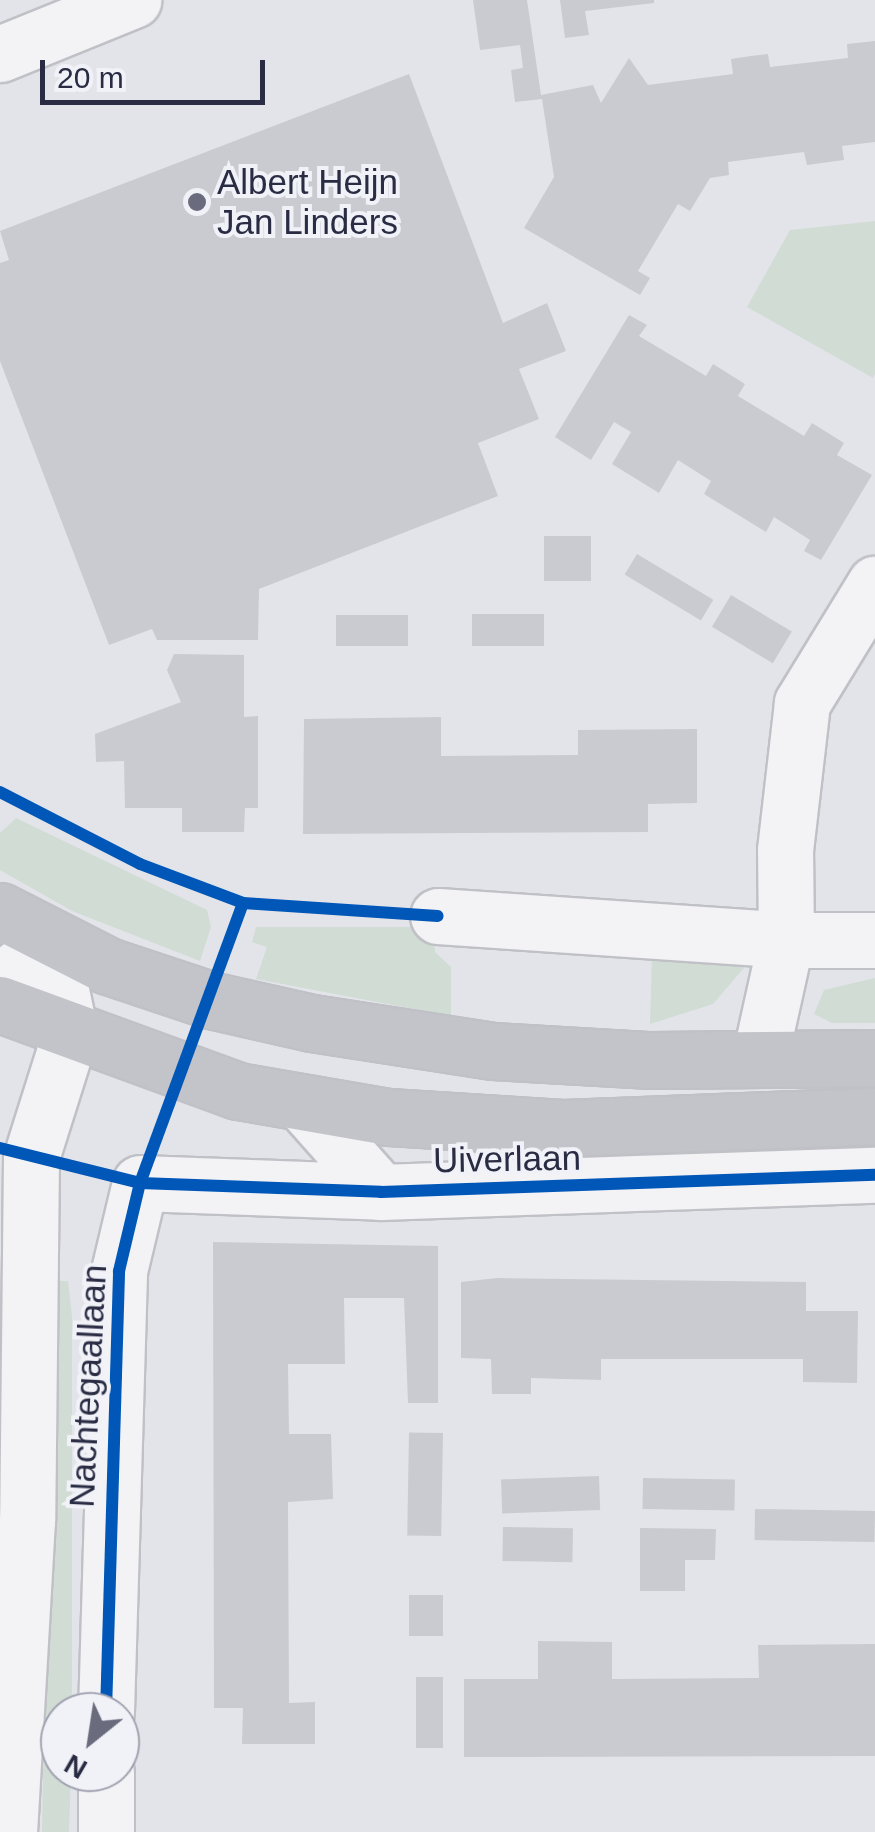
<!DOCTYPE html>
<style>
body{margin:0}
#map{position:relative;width:875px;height:1832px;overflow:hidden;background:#e3e4e9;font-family:Helvetica,sans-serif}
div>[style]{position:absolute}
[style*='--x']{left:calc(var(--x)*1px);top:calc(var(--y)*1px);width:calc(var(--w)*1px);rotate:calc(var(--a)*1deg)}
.green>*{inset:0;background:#d1dcd4}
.building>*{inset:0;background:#cacbd1;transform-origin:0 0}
.roads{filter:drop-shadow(2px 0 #c0c1c7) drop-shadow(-2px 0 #c0c1c7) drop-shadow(0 2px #c0c1c7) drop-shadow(0 -2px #c0c1c7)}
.minor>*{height:55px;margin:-27.5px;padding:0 27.5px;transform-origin:27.5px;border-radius:27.5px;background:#f3f3f5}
.tertiary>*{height:55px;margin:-27.5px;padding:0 27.5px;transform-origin:27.5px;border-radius:27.5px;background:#f3f3f5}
.secondary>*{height:55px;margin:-27.5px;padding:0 27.5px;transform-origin:27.5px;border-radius:27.5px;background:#c3c4ca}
.cycleway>*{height:12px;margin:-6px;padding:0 6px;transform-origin:6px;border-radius:6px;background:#0057b8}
.dots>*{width:28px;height:28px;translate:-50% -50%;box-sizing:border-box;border:5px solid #f1f2f8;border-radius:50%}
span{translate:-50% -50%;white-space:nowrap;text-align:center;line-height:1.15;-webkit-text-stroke:8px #f1f2f8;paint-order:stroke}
.poi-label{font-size:35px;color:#292c43}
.left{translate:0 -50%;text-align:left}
.street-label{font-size:35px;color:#292c43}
.north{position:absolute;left:40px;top:1692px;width:100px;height:100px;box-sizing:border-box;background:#f1f2f8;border:2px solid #a1a3b0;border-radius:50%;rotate:210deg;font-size:28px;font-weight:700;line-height:40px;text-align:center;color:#292c43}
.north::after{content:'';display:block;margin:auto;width:35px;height:45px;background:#6a6c7d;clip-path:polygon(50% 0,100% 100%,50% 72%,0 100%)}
.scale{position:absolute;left:40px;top:60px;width:225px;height:45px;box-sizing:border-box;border:5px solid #292c43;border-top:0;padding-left:12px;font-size:30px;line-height:35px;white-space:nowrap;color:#292c43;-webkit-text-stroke:8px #f1f2f8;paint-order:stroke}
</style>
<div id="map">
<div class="green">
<div style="clip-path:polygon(875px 221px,875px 374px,873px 378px,747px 307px,790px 230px)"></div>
<div style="clip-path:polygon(16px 818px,207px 910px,211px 927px,200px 961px,72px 911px,0 870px,0 833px)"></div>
<div style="clip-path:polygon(256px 927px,434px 927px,435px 952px,451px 967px,451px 1016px,256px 979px,267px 947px,252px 942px)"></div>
<div style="clip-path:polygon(652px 955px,750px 961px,713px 1004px,650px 1024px)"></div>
<div style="clip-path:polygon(875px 978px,875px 1023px,832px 1023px,814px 1014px,824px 990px)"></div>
<div style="clip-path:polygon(52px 1281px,68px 1281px,72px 1316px,72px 1712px,60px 1712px,60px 1772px,71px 1772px,69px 1832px,42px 1832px)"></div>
</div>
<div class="building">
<div style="clip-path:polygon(473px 0,527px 0,541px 95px,593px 85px,601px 103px,629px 58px,648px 85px,733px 74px,731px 59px,751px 56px,768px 54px,770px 67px,848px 58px,847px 44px,875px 41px,875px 142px,842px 146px,844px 160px,807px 165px,804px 152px,728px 162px,729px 175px,710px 178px,690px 211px,678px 204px,638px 271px,650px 278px,640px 295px,524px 228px,554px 177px,542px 99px,515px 102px,511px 70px,523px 68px,520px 45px,480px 50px)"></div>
<div style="clip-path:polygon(560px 0,654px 0,654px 3px,585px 11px,589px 35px,565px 38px)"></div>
<div style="clip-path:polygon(409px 74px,503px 323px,547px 303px,566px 351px,519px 369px,539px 419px,478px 443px,498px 496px,259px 589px,258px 640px,157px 640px,152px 629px,109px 645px,0 361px,0 263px,9px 260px,0 231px)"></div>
<div style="clip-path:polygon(629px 315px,647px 325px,639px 336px,706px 376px,713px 364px,745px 384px,738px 396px,804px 436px,812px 423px,844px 443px,837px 455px,872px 475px,821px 560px,804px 551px,810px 540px,774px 517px,766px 532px,704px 494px,711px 481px,678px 460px,659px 493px,612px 464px,631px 432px,614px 422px,591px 460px,555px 437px)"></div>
<div style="left:544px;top:536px;width:47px;height:45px"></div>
<div style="left:637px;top:554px;width:89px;height:24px;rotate:31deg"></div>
<div style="left:731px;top:595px;width:71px;height:37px;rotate:31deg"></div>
<div style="left:472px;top:614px;width:72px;height:32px"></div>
<div style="left:336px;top:615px;width:72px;height:31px"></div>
<div style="clip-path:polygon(174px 654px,244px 655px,244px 717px,258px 716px,258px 808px,245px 808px,244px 832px,182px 832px,182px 808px,125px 808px,124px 761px,96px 762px,95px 734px,181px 702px,167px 670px)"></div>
<div style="clip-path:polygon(441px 717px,441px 756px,578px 755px,578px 730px,697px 729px,697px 803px,648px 804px,648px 832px,303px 834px,304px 719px)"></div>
<div style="clip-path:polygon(213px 1242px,438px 1246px,438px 1403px,408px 1403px,404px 1298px,344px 1298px,345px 1364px,288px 1364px,289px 1434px,331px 1434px,333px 1499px,288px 1502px,289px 1703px,315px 1702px,315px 1744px,242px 1744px,243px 1708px,214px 1708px)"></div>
<div style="clip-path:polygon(497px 1278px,806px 1282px,806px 1311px,858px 1311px,857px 1383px,803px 1382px,803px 1359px,601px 1359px,601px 1380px,531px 1378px,531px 1394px,492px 1394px,491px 1359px,461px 1358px,461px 1282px)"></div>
<div style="left:443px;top:1433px;width:103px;height:34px;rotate:91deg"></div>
<div style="left:599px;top:1476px;width:34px;height:98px;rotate:88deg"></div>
<div style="left:643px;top:1478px;width:92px;height:31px;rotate:1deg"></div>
<div style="left:755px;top:1509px;width:120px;height:31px;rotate:1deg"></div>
<div style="left:503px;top:1527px;width:70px;height:34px;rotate:1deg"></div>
<div style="clip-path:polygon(640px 1528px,716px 1529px,715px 1560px,685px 1560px,685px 1591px,640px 1591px)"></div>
<div style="left:409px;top:1595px;width:34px;height:41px"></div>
<div style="clip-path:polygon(538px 1641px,612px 1642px,612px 1679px,759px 1678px,758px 1645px,875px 1644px,875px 1756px,464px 1757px,464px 1679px,538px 1679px)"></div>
<div style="left:416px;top:1677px;width:27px;height:71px"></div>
</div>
<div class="roads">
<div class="minor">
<div style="--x:0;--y:54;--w:144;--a:-22.1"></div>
<div style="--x:438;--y:916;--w:349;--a:3.9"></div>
<div style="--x:786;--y:940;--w:89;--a:0"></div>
<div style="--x:760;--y:1057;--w:120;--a:-77.5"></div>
<div style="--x:786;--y:940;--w:90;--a:-90.6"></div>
<div style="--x:785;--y:850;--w:148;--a:-83.4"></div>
<div style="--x:802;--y:703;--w:140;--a:-58.5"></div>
<div style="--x:304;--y:1105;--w:116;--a:48.5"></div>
<div style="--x:106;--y:1712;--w:441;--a:-88.3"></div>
<div style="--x:119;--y:1271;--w:90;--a:-76.6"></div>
<div style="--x:140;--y:1183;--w:241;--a:2.1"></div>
<div style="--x:381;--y:1192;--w:494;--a:-2"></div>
<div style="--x:106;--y:1832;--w:60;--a:-90"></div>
</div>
<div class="tertiary">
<div style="--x:0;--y:981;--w:64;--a:-37.4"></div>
<div style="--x:51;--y:942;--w:94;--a:78.3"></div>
<div style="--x:70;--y:1034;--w:130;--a:107.5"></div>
<div style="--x:31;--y:1158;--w:362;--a:90.6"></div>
<div style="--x:27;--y:1520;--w:313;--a:93.3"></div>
</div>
<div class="secondary">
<div style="--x:0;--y:911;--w:121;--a:27"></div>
<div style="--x:108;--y:966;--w:108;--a:18.4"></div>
<div style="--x:210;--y:1000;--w:105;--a:12.7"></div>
<div style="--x:312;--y:1023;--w:183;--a:8.8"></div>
<div style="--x:493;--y:1051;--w:158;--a:3.3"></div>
<div style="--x:651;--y:1060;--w:224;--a:-0.5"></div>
<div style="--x:0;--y:1004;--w:253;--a:20.1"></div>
<div style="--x:238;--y:1091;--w:153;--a:9.8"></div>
<div style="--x:389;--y:1117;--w:174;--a:3.6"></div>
<div style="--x:563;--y:1128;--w:312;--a:-2.2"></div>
</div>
</div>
<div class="cycleway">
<div style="--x:0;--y:792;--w:157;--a:27.2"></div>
<div style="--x:140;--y:864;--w:110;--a:20.7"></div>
<div style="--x:243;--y:903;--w:195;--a:3.8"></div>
<div style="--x:0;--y:1148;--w:144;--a:14"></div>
<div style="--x:140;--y:1183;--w:241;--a:2.1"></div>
<div style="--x:381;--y:1192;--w:494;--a:-2"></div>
<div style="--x:106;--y:1712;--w:441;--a:-88.3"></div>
<div style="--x:119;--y:1271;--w:90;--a:-76.6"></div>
<div style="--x:140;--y:1183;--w:298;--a:-69.8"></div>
</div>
<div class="dots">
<div style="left:197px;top:202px;background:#6a6c7d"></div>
</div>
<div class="poi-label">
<span class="left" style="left:217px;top:202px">Albert Heijn<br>Jan Linders</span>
</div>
<div class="street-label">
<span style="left:507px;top:1159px;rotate:-1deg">Uiverlaan</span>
<span style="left:88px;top:1386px;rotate:-87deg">Nachtegaallaan</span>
</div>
<div class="north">N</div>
<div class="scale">20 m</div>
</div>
